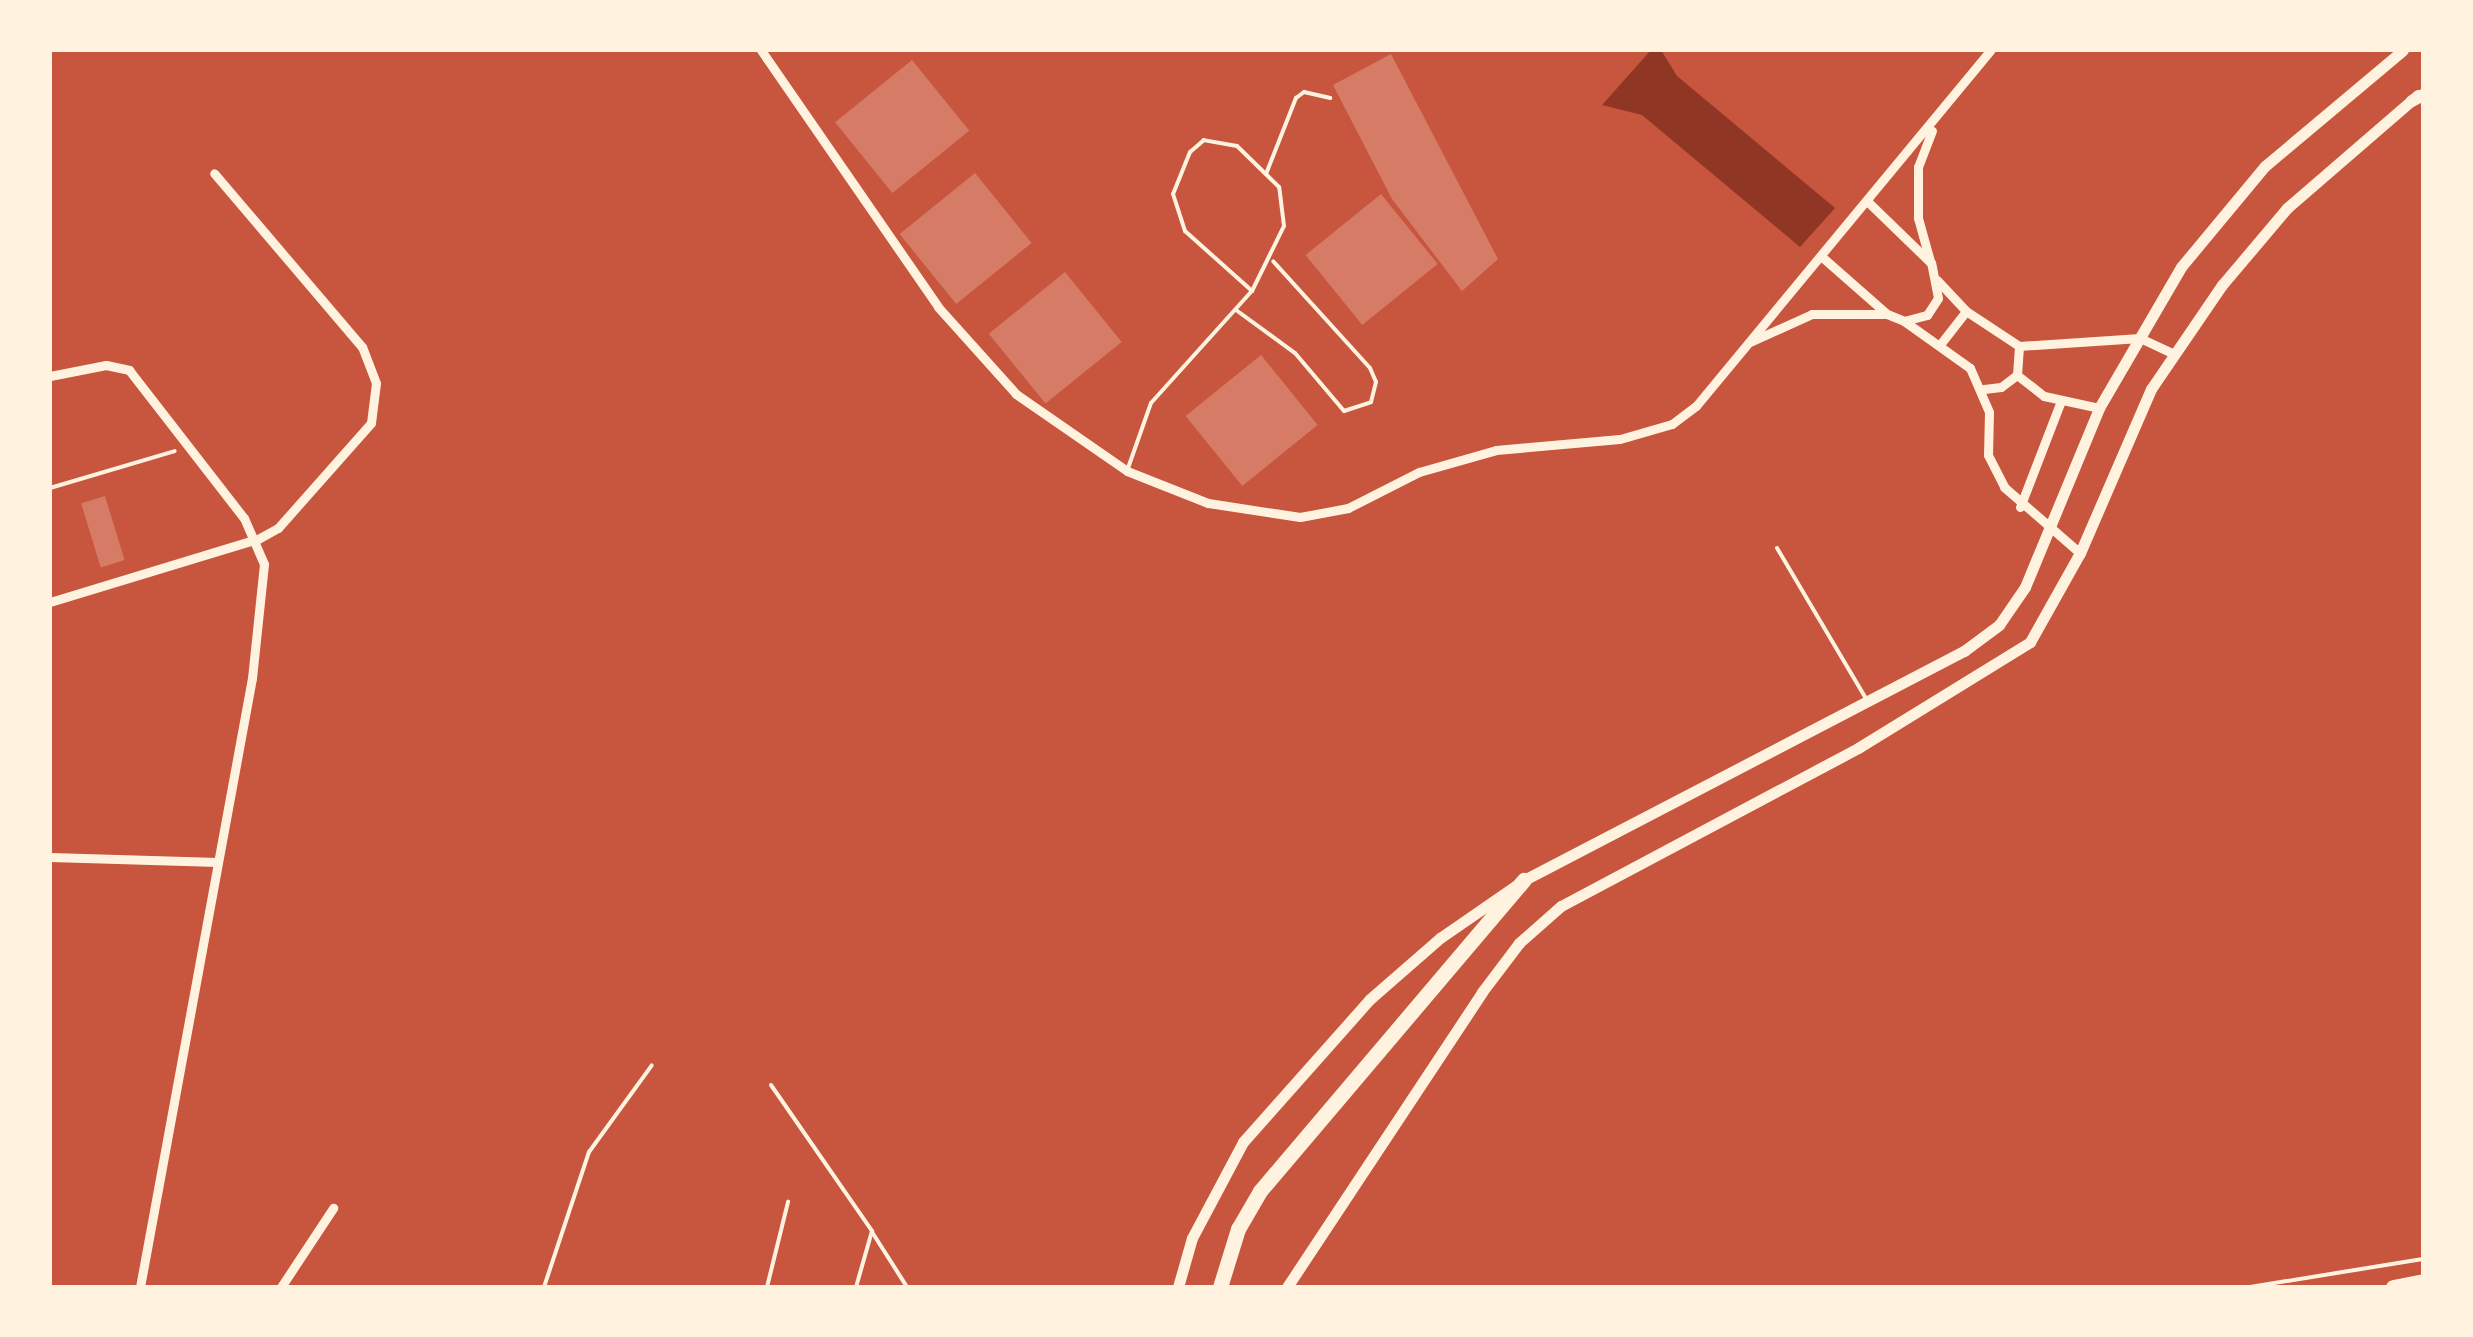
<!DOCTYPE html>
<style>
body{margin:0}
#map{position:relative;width:2473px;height:1337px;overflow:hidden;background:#c8553d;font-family:"PT Sans Narrow",sans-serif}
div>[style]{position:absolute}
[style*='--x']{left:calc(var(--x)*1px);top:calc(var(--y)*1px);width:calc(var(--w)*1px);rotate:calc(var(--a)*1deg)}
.water>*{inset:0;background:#8f3625}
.building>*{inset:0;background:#d67c66;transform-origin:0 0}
.path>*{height:4px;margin:-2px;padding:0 2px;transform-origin:2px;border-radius:2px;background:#fff3e0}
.service>*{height:4px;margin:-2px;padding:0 2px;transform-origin:2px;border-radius:2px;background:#fff3e0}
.minor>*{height:9px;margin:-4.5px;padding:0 4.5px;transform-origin:4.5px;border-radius:4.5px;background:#fff3e0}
.secondary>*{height:11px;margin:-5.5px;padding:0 5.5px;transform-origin:5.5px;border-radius:5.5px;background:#fff3e0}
.primary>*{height:12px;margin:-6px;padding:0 6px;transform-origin:6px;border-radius:6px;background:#fff3e0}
.motorway>*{height:15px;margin:-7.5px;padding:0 7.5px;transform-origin:7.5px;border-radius:7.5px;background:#fff3e0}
span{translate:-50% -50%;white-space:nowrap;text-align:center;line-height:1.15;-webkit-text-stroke:8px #fff3e0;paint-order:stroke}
.frame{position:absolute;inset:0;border:52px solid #fff3e0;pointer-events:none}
</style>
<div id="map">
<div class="water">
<div style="clip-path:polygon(1651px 50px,1661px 50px,1677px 76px,1835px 208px,1800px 247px,1642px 115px,1602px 105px)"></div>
</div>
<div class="building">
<div style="clip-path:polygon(1391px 54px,1498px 259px,1462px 291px,1392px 199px,1333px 85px)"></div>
<div style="left:912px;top:60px;width:91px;height:99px;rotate:51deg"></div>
<div style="left:975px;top:173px;width:90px;height:97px;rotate:51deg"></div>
<div style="left:1381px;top:194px;width:90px;height:97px;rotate:51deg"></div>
<div style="left:1065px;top:272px;width:90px;height:98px;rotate:51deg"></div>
<div style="left:1261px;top:355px;width:90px;height:97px;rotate:51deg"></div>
<div style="left:105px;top:496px;width:67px;height:25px;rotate:73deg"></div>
</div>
<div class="path">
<div style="--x:50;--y:488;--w:130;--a:-16.5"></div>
<div style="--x:2250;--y:1287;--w:175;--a:-9.2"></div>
</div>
<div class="service">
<div style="--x:1266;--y:174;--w:82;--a:-68.5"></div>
<div style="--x:1296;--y:98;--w:10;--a:-37"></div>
<div style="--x:1304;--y:92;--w:27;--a:13"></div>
<div style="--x:1236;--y:310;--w:73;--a:36.1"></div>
<div style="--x:1295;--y:353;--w:76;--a:49.8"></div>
<div style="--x:1344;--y:411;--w:28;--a:-18"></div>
<div style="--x:1371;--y:402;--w:21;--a:-76"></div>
<div style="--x:1376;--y:382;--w:15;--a:-113"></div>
<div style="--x:1370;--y:368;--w:144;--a:-132.2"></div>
<div style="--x:1127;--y:471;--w:72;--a:-70.6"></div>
<div style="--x:1151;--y:403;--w:151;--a:-48"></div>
<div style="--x:1252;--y:291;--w:72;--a:-63.8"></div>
<div style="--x:1284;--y:226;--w:39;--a:-97"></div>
<div style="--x:1279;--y:187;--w:59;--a:-135.7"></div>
<div style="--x:1237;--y:146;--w:34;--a:-170"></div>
<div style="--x:1204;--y:140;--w:18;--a:139"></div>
<div style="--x:1190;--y:152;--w:45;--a:112"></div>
<div style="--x:1173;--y:194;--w:39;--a:72"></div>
<div style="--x:1185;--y:231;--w:90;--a:41.8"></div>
<div style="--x:1777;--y:548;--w:173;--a:59.4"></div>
<div style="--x:771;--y:1085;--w:178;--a:55.3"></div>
<div style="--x:872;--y:1231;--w:58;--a:105.9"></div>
<div style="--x:872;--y:1232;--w:65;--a:57.5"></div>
<div style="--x:544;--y:1287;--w:142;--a:-71.6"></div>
<div style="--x:589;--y:1152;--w:107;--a:-54.1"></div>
<div style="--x:767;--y:1287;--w:88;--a:-76.1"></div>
</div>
<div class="minor">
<div style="--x:761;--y:50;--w:312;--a:55.4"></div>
<div style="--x:938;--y:307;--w:117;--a:48.1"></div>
<div style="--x:1016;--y:394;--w:135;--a:34.7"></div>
<div style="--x:1127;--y:471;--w:87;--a:21.6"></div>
<div style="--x:1208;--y:503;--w:93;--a:8.7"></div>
<div style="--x:1300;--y:517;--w:49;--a:-10.6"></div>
<div style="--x:1348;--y:508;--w:80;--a:-26.9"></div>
<div style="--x:1419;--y:472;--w:80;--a:-15.9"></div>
<div style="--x:1496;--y:450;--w:124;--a:-5.1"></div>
<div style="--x:1620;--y:439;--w:54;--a:-16.1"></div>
<div style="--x:1672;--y:424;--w:30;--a:-37"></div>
<div style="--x:1696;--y:406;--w:462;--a:-50.4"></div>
<div style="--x:1821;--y:256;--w:88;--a:41.3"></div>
<div style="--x:1887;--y:314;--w:18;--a:22"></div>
<div style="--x:1904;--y:321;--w:24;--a:-15"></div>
<div style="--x:1927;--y:315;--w:20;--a:-57"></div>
<div style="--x:1938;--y:298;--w:36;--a:-101"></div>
<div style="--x:1931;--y:263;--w:88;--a:-135.9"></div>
<div style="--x:1930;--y:261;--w:45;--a:-105.6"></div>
<div style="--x:1918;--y:218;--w:51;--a:-90"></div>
<div style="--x:1918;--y:167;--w:39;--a:-69"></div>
<div style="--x:1937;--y:280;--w:42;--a:46.9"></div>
<div style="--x:1966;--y:311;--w:64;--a:33.4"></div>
<div style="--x:2019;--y:346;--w:121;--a:-3.8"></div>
<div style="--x:2140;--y:338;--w:38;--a:25"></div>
<div style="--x:1904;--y:321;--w:81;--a:35.5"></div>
<div style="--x:1970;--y:368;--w:48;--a:66.6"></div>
<div style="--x:1989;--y:412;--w:43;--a:91.3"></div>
<div style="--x:1988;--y:455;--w:36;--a:63"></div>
<div style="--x:2004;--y:487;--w:101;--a:41"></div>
<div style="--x:1750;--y:342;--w:68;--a:-24.3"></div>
<div style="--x:1812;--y:314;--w:71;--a:0"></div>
<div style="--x:1942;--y:342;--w:39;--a:-52"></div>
<div style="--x:2017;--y:375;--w:34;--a:38"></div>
<div style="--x:2044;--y:396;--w:56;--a:12.3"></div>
<div style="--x:50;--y:376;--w:57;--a:-11.1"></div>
<div style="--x:106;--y:365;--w:24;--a:12"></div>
<div style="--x:129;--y:370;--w:187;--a:52.2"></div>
<div style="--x:244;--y:518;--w:50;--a:66.5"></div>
<div style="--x:264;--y:564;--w:115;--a:96"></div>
<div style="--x:252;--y:678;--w:619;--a:100.42"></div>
<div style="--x:1984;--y:389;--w:17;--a:-7"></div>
<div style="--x:2001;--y:387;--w:20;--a:-37"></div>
<div style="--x:2017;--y:375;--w:29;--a:-86"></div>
<div style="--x:2020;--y:507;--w:114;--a:-68.9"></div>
<div style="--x:50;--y:602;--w:217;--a:-16.9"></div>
<div style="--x:258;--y:539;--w:23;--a:-29"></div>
<div style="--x:278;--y:528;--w:140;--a:-48.5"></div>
<div style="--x:371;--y:423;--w:40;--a:-82.9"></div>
<div style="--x:376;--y:383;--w:39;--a:-111"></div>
<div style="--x:362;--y:347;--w:228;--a:-130.4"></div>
<div style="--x:50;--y:857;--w:168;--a:1.7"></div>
<div style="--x:281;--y:1287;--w:95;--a:-56.6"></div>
</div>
<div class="secondary">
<div style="--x:1178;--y:1287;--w:51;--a:-74.1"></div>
<div style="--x:1192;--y:1238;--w:109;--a:-62"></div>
<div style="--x:1243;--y:1142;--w:191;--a:-48.4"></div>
<div style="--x:1370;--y:999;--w:93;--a:-41.1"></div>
<div style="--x:1440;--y:938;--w:102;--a:-34.6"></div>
<div style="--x:1524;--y:880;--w:496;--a:-27.5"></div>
<div style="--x:1964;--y:651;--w:44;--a:-36.6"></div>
<div style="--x:1999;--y:625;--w:46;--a:-55.6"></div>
<div style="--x:2025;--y:587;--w:194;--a:-67.5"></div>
<div style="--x:2099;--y:408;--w:163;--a:-59.8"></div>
<div style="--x:2181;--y:267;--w:131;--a:-50.3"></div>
<div style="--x:2265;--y:166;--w:180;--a:-40"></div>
<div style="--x:1287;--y:1287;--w:354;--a:-56.5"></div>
<div style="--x:1482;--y:992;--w:61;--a:-52.9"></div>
<div style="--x:1519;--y:943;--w:56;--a:-41.4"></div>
<div style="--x:1561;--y:906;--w:336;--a:-28"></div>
<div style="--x:1858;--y:748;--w:202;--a:-31.6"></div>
<div style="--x:2030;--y:642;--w:102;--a:-60.7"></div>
<div style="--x:2080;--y:553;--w:179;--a:-66.6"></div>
<div style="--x:2151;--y:389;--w:126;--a:-55.7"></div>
<div style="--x:2222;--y:285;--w:101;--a:-49.8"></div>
<div style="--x:2287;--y:208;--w:173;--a:-40.8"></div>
</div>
<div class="primary">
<div style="--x:2412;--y:101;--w:13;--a:-29"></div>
</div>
<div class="motorway">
<div style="--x:1220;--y:1287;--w:61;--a:-72.8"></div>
<div style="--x:1238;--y:1229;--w:44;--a:-59.9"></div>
<div style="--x:1260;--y:1191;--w:408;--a:-49.7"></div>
<div style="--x:2393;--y:1287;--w:31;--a:-11"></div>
</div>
<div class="frame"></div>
</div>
